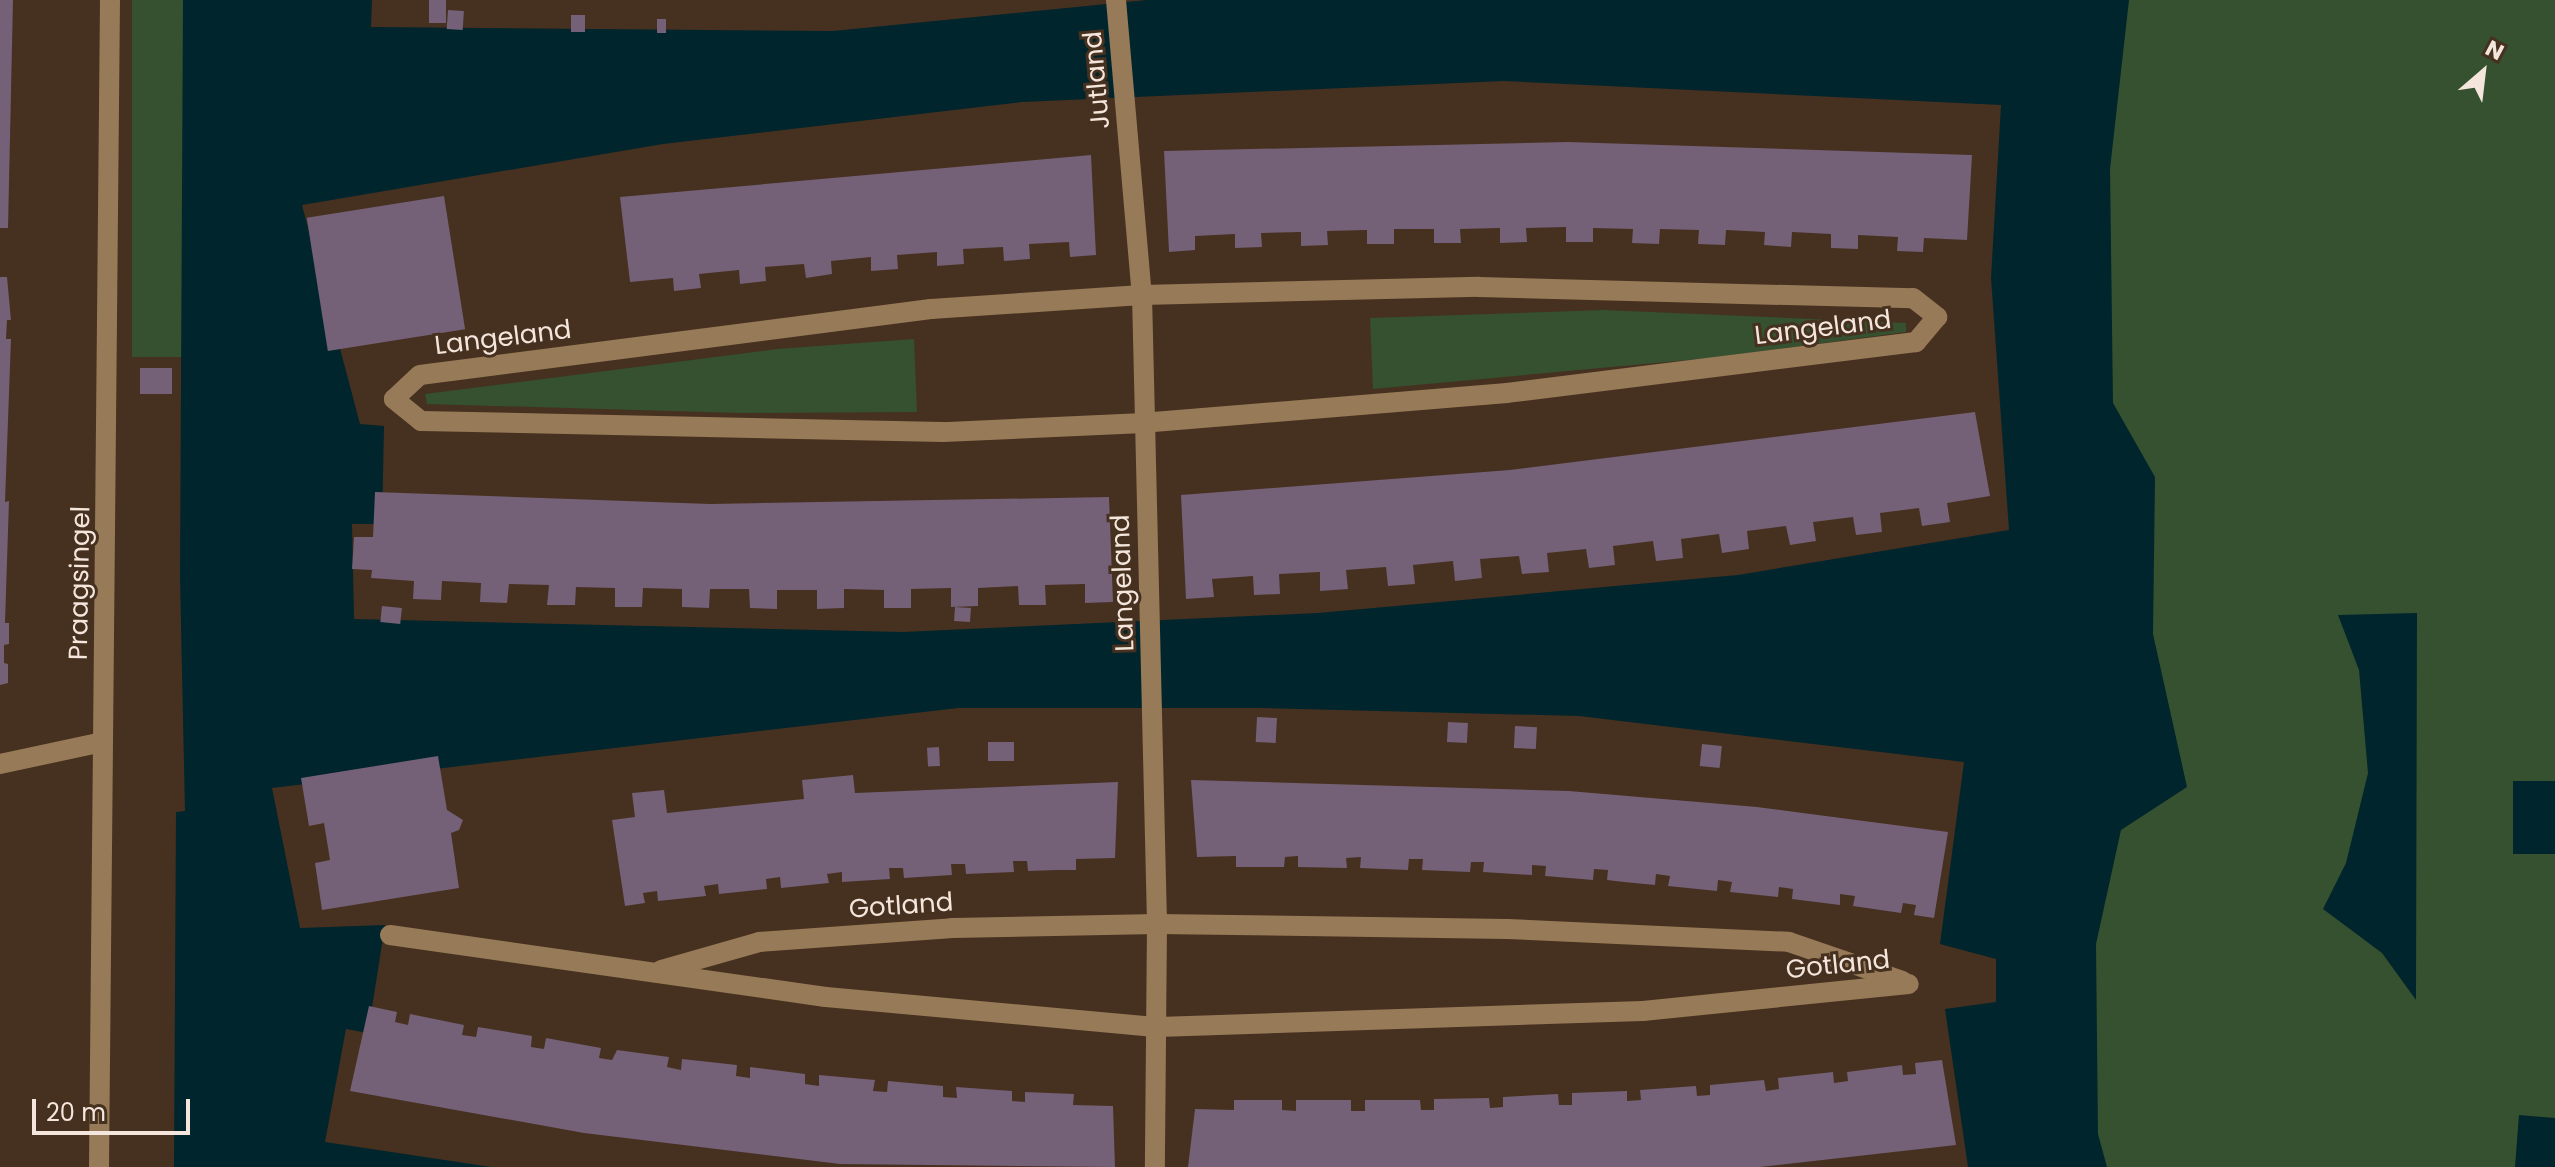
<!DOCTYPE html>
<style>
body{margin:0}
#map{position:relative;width:2555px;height:1167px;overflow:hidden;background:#46301f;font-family:Poppins,sans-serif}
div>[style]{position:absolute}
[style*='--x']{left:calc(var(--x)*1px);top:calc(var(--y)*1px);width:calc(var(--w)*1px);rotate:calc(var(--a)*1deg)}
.green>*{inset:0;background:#35512f;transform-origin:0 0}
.water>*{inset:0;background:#00252d;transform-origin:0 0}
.building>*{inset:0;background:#746077;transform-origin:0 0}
.minor>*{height:20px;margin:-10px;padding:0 10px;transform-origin:10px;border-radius:10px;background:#977a57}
span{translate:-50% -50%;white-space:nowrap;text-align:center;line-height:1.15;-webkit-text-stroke:6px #46301f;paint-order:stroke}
.street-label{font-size:26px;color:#f4e6dc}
.north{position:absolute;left:2443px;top:32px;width:80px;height:80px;-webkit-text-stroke:6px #46301f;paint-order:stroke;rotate:28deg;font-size:22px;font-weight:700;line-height:32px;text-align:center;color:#f4e6dc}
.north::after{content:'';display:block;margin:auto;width:28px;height:36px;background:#f4e6dc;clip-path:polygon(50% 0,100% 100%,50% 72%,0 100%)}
.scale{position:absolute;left:32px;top:1099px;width:158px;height:36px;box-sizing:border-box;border:4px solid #f4e6dc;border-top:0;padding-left:10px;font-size:24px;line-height:28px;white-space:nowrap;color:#f4e6dc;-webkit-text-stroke:6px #46301f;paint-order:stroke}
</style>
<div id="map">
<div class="green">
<div style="left:132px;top:0;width:53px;height:357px"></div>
<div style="left:2069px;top:0;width:486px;height:1167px"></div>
<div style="clip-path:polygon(1604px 310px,1906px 323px,1906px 332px,1710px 358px,1373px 389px,1370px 318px)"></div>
<div style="clip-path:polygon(914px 339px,917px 412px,740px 413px,427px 404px,425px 394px,777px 349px)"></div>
</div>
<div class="water">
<div style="clip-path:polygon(evenodd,183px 0,372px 0,371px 27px,833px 31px,1147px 0,2129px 0,2110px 169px,2113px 403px,2155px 477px,2153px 634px,2187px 787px,2121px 830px,2096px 944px,2098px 1134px,2107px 1167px,1968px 1167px,1945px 1009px,1996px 1002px,1996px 959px,1940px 944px,1964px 762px,1579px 716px,1260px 708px,958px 708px,272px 788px,300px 928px,385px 925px,368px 1033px,346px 1029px,325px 1142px,491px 1167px,174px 1167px,176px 812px,185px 811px,180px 577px,183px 0,1504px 81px,2001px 105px,1991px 278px,2009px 530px,1738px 575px,1318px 613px,903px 632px,354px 619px,352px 524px,382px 524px,384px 426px,360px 424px,302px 205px,663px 144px,1022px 102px,1504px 81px)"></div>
<div style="clip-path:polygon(2417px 613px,2416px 1000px,2382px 953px,2323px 909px,2346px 863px,2368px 773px,2359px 670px,2338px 615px)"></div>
<div style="left:2555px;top:781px;width:73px;height:42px;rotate:90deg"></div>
<div style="clip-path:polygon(2519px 1115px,2555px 1118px,2555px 1167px,2515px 1167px)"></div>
</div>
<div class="building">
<div style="clip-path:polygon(0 0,13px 0,8px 228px,0 228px)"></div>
<div style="left:429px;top:0;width:17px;height:23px"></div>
<div style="left:448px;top:10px;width:16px;height:19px;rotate:4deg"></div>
<div style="left:571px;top:15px;width:14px;height:17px"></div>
<div style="left:666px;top:19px;width:14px;height:9px;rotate:90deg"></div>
<div style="clip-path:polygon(1568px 142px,1972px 155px,1967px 240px,1924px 238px,1923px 252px,1897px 251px,1898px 237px,1858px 235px,1858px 249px,1831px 248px,1831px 234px,1792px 232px,1791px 247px,1764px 245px,1765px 232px,1726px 230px,1725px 245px,1698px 244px,1699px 230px,1660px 229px,1659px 244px,1632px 243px,1633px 229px,1593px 228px,1593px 242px,1566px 242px,1566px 227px,1526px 228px,1527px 242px,1500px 243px,1500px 228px,1460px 229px,1461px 243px,1434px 243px,1434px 229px,1394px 229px,1394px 244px,1367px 244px,1367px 230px,1327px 231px,1328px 245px,1301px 246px,1301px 232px,1261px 233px,1262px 247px,1235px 248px,1235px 234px,1195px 236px,1195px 250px,1169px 252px,1164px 151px)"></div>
<div style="clip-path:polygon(1091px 155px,1096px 255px,1070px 257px,1069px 242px,1029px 244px,1030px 259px,1004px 261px,1003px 247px,963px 249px,964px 264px,937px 266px,937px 252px,897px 255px,898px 269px,871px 271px,871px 257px,831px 261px,832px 274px,806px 278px,804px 264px,765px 267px,766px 281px,740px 284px,739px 270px,699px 274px,701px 288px,674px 291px,673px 278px,630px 282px,620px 197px)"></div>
<div style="left:444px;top:196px;width:135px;height:139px;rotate:81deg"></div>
<div style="clip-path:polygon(0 277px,7px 277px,11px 320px,7px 320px,6px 339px,11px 339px,5px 502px,9px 501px,5px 623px,9px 623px,9px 644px,4px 645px,4px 663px,8px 664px,8px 683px,0 685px)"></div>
<div style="left:140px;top:368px;width:32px;height:26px"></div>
<div style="clip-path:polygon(1975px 412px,1990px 496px,1947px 503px,1950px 522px,1922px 526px,1919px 508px,1880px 513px,1882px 532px,1856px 535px,1853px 517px,1813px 522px,1816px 541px,1790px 545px,1786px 526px,1747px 531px,1749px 549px,1722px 553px,1719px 534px,1681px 539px,1683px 558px,1656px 561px,1653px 541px,1613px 546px,1615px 565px,1589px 568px,1586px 549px,1547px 553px,1549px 572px,1522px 574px,1519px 556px,1480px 559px,1482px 578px,1455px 581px,1453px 561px,1413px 565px,1415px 584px,1388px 586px,1386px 567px,1346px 570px,1348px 589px,1320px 591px,1320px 572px,1279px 574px,1280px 594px,1254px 595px,1253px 576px,1212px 579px,1214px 597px,1186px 599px,1181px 495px,1510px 470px)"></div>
<div style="clip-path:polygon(375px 492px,710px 504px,1109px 497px,1113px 602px,1085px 603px,1085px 584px,1045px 585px,1046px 605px,1019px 605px,1018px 586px,978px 588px,978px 606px,951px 607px,951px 588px,911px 589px,911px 608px,884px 608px,884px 590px,844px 589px,844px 608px,817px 609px,817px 590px,777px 590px,777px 609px,750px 608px,749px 589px,710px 589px,709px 608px,682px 607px,682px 589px,643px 588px,642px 607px,615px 607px,615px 588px,576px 587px,575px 605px,547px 605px,549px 585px,509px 584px,507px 603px,480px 602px,481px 583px,442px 581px,441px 600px,413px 599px,414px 581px,371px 578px,372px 570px,352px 569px,354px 537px,373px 537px)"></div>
<div style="left:382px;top:606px;width:20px;height:16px;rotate:6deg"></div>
<div style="left:955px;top:607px;width:16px;height:14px;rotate:4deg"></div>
<div style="left:1257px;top:717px;width:20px;height:25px;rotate:3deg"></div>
<div style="left:1448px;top:722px;width:20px;height:20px;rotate:3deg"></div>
<div style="left:1515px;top:726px;width:22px;height:22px;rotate:3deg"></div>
<div style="left:988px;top:742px;width:26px;height:19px"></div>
<div style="left:1702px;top:744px;width:20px;height:22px;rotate:6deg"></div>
<div style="left:939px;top:747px;width:19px;height:12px;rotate:87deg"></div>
<div style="clip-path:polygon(438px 756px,447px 810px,463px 820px,459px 830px,451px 833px,459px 888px,322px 910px,315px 863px,330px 860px,324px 823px,309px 826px,301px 778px)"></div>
<div style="clip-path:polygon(853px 775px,855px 793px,1118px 782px,1115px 858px,1076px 859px,1076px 870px,1057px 870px,1028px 871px,1027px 861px,1013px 861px,1014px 872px,966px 874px,965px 864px,951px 864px,952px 875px,904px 878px,903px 868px,889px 868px,890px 879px,842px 882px,842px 872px,827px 874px,829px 883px,781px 888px,780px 877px,766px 879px,767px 889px,719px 894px,718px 884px,704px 886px,706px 896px,658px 901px,657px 891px,643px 893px,645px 903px,625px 906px,612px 820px,635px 817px,632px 793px,664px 790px,667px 813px,804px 799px,802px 780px)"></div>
<div style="clip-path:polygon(1191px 780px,1569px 791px,1757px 807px,1948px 832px,1934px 918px,1914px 915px,1916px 905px,1903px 903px,1901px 913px,1853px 906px,1855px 896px,1840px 894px,1840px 905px,1792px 899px,1793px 889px,1779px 887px,1778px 897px,1730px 892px,1732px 882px,1718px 880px,1717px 891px,1668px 886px,1670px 876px,1656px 874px,1655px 885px,1624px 882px,1607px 880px,1608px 870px,1594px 869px,1593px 880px,1545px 876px,1546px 866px,1532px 865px,1532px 875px,1483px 872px,1484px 862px,1471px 862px,1470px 872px,1422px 870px,1423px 859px,1409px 859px,1408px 870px,1360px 868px,1361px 857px,1346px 858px,1347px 868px,1298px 867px,1298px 856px,1285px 857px,1284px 867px,1236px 867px,1236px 856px,1197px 857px)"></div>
<div style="clip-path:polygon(369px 1006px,397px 1012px,395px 1022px,408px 1025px,410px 1014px,464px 1025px,462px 1035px,476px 1037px,478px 1027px,532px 1036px,531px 1047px,544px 1049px,546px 1038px,601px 1048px,599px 1058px,612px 1060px,617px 1050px,669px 1057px,667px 1067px,681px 1070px,682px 1059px,737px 1065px,736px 1076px,750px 1078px,750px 1067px,805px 1074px,805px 1084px,819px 1086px,819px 1075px,875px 1080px,873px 1091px,887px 1092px,888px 1081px,943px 1086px,943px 1097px,957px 1098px,956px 1087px,1012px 1091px,1012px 1101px,1025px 1102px,1025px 1092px,1074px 1094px,1073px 1105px,1113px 1106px,1115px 1167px,840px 1164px,584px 1133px,350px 1091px)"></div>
<div style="clip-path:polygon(1942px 1060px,1956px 1145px,1760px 1167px,1188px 1167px,1195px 1109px,1234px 1110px,1234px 1100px,1282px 1100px,1282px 1110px,1296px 1111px,1296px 1100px,1351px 1100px,1351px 1111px,1365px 1111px,1365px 1100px,1420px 1100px,1421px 1110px,1434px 1110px,1434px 1099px,1489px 1098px,1490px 1108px,1503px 1107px,1503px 1097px,1558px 1094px,1559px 1105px,1572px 1105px,1572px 1093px,1627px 1091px,1627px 1101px,1641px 1100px,1640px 1090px,1696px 1086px,1697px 1096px,1710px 1095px,1710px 1085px,1764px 1080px,1766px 1091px,1779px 1089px,1778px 1078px,1833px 1072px,1834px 1083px,1848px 1081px,1847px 1072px,1902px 1065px,1903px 1075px,1916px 1074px,1915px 1063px)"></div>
</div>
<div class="minor">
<div style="--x:1116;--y:0;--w:296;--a:85"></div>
<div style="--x:1142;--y:295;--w:629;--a:88.63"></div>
<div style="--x:1157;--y:924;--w:243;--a:90.5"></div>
<div style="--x:1479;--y:287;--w:434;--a:1.5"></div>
<div style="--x:1913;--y:298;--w:31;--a:38"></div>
<div style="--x:1937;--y:317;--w:33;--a:130"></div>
<div style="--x:1916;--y:342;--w:412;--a:172.9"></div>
<div style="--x:1507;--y:393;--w:364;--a:175.3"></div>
<div style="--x:1144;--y:423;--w:201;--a:177.4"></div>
<div style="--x:943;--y:432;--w:522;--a:-178.79"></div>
<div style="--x:421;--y:421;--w:35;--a:-141"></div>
<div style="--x:394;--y:399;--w:35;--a:-43"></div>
<div style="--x:420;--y:375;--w:515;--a:-7.36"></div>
<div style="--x:931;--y:309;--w:211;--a:-3.8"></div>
<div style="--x:1142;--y:295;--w:337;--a:-1.4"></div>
<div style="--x:0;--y:764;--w:105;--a:-12.1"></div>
<div style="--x:390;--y:935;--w:440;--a:8.1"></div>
<div style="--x:826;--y:997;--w:333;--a:5.2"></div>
<div style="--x:1158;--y:1027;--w:485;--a:-1.9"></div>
<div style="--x:1643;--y:1011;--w:267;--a:-5.8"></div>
<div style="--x:661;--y:970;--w:102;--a:-15.9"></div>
<div style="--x:759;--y:942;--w:194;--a:-4.1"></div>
<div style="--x:952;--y:928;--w:205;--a:-1.1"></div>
<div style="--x:1157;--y:924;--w:350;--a:0.8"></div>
<div style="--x:1507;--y:929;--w:282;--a:2.6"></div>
<div style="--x:1789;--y:942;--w:120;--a:19"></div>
<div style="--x:99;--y:1167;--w:1167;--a:-89.46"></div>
</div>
<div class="street-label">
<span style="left:1097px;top:80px;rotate:-95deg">Jutland</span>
<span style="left:1823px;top:328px;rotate:-7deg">Langeland</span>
<span style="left:503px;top:338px;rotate:-7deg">Langeland</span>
<span style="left:80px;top:583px;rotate:-89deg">Praagsingel</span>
<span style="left:1123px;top:583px;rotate:-92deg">Langeland</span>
<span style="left:901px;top:906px;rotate:-4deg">Gotland</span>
<span style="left:1838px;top:965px;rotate:-6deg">Gotland</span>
</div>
<div class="north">N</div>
<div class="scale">20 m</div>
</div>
